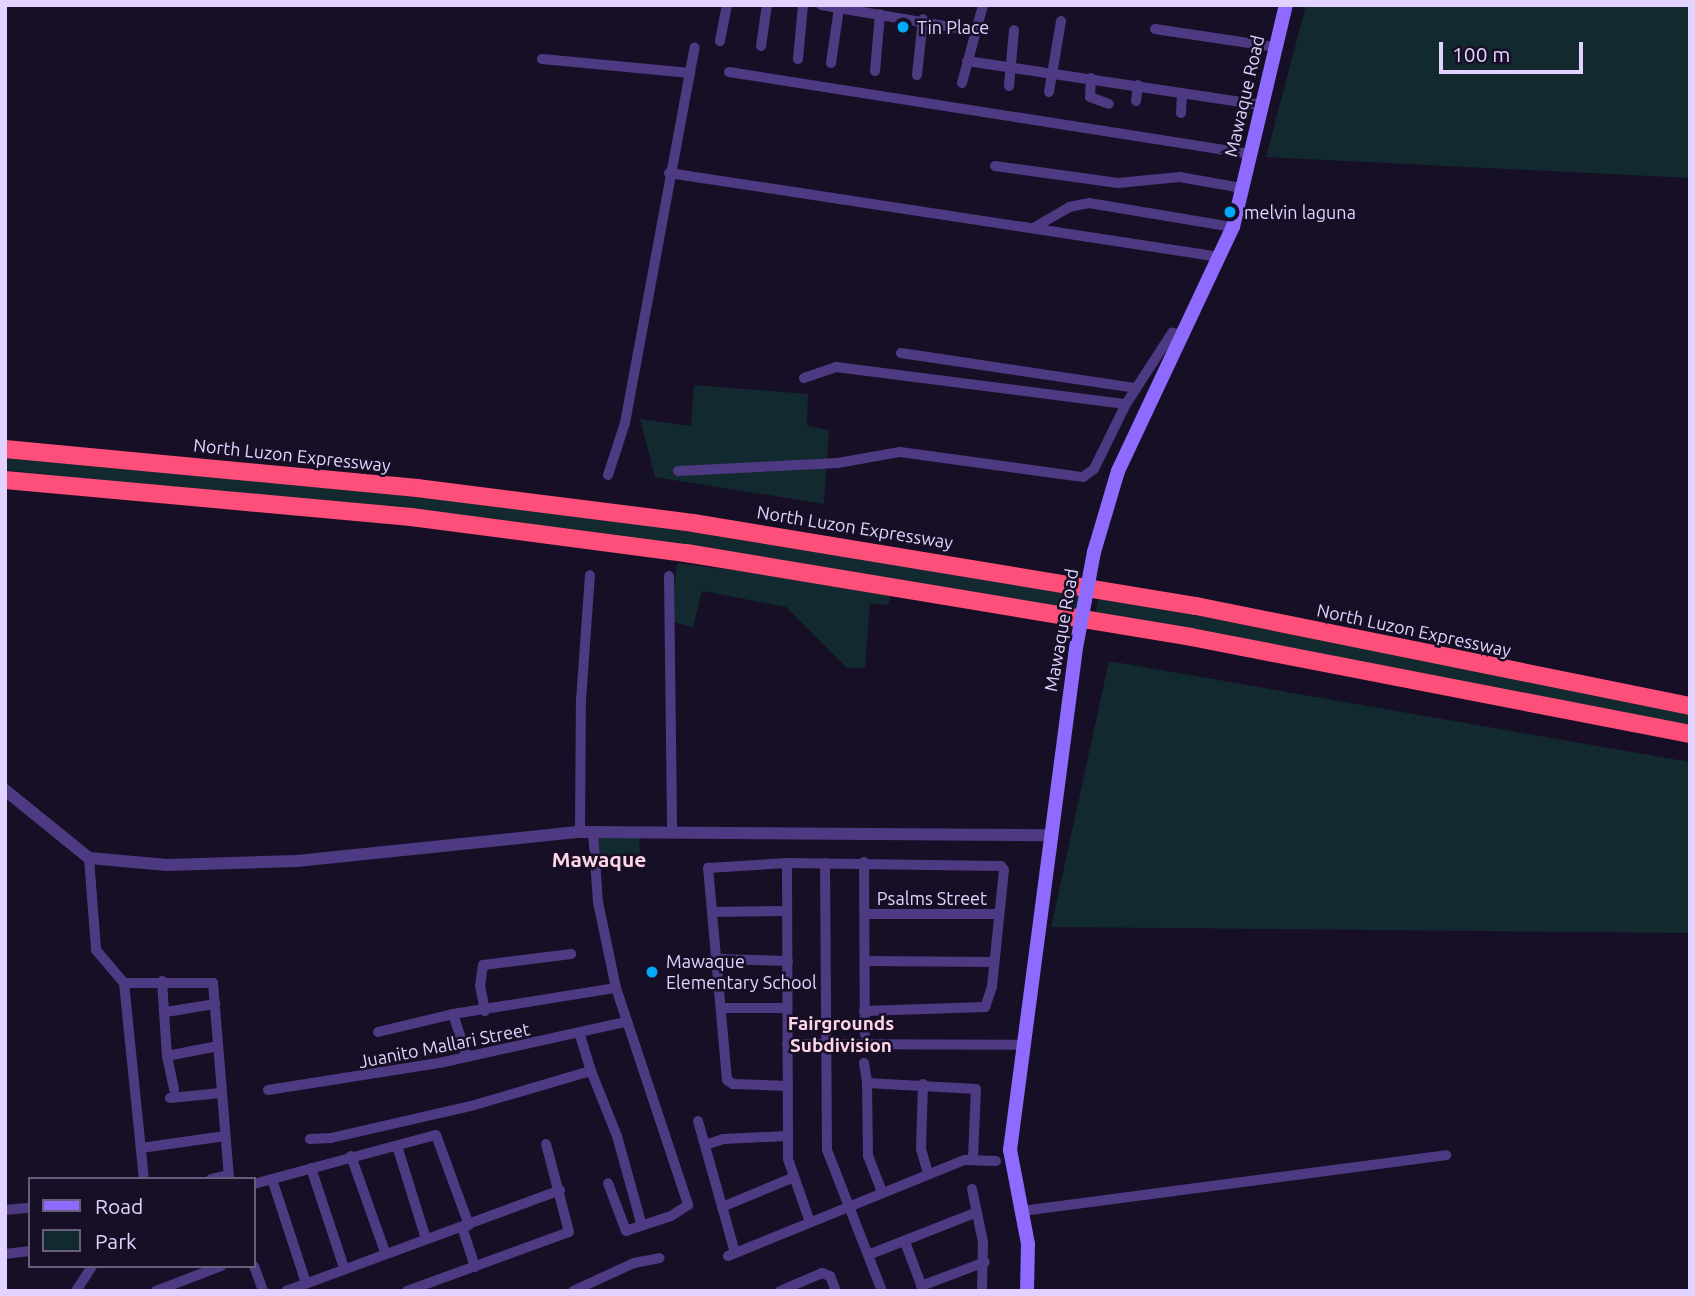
<!DOCTYPE html>
<style>
body{margin:0}
#map{position:relative;width:1695px;height:1296px;overflow:hidden;background:#170f25;font-family:Ubuntu,sans-serif}
div>[style]{position:absolute}
[style*='--x']{left:calc(var(--x)*1px);top:calc(var(--y)*1px);width:calc(var(--w)*1px);rotate:calc(var(--a)*1deg)}
.green>*{inset:0;background:#12292f;transform-origin:0 0}
.minor>*{height:10px;margin:-5px;padding:0 5px;transform-origin:5px;border-radius:5px;background:#4d3a83}
.tertiary>*{height:12px;margin:-6px;padding:0 6px;transform-origin:6px;border-radius:6px;background:#4d3a83}
.secondary>*{height:14px;margin:-7px;padding:0 7px;transform-origin:7px;border-radius:7px;background:#8f6afe}
.motorway>*{height:18px;margin:-9px;padding:0 9px;transform-origin:9px;border-radius:9px;background:#fe4e7a}
.secondary-bridge>*{height:14px;margin:-7px;padding:0 7px;transform-origin:7px;border-radius:7px;background:#8f6afe}
.dots>*{width:19px;height:19px;translate:-50% -50%;box-sizing:border-box;border:4px solid #170f25;border-radius:50%}
span{translate:-50% -50%;white-space:nowrap;text-align:center;line-height:1.15;-webkit-text-stroke:5px #170f25;paint-order:stroke}
.poi-label{font-size:18px;color:#e2d2ff}
.left{translate:0 -50%;text-align:left}
.street-label{font-size:18px;color:#e2d2ff}
.neighbourhood-label{font-size:19px;color:#ffd4e6;font-weight:700}
.quarter-label{font-size:21px;color:#ffd4e6;font-weight:700}
.frame{position:absolute;inset:0;border:7px solid #e2d2ff;pointer-events:none}
.legend{position:absolute;left:28px;top:1177px;width:228px;height:91px;box-sizing:border-box;background:#170f25;border:2px solid #685d7c;margin:0;padding:9px 12px;list-style:none;font-size:21px;color:#e2d2ff}
.legend li{display:flex;align-items:center;gap:14px;height:35px}
.legend b{width:35px;border:2px solid #685d7c}
.scale{position:absolute;left:1439px;top:42px;width:144px;height:32px;box-sizing:border-box;border:4px solid #e2d2ff;border-top:0;padding-left:9px;font-size:21px;line-height:24px;white-space:nowrap;color:#e2d2ff;-webkit-text-stroke:5px #170f25;paint-order:stroke}
</style>
<div id="map">
<div class="green">
<div style="clip-path:polygon(1306px 5px,1690px 5px,1690px 178px,1266px 157px)"></div>
<div style="clip-path:polygon(694px 385px,808px 394px,807px 426px,829px 430px,824px 504px,655px 477px,640px 419px,691px 426px)"></div>
<div style="clip-path:polygon(5px 457px,546px 509px,1086px 593px,1082px 612px,664px 543px,5px 470px)"></div>
<div style="clip-path:polygon(677px 563px,892px 591px,888px 605px,870px 603px,865px 668px,847px 668px,786px 607px,702px 591px,693px 628px,669px 620px)"></div>
<div style="clip-path:polygon(1099px 596px,1690px 714px,1690px 730px,1095px 616px)"></div>
<div style="clip-path:polygon(1109px 661px,1690px 762px,1690px 933px,1051px 927px)"></div>
<div style="left:639px;top:831px;width:25px;height:42px;rotate:88deg"></div>
</div>
<div class="minor">
<div style="--x:821;--y:5;--w:155;--a:9.6"></div>
<div style="--x:1155;--y:29;--w:121;--a:8.5"></div>
<div style="--x:720;--y:41;--w:37;--a:-79"></div>
<div style="--x:761;--y:46;--w:41;--a:-81.7"></div>
<div style="--x:542;--y:59;--w:149;--a:5.4"></div>
<div style="--x:798;--y:59;--w:54;--a:-84.7"></div>
<div style="--x:967;--y:61;--w:296;--a:8.5"></div>
<div style="--x:831;--y:63;--w:56;--a:-81.7"></div>
<div style="--x:875;--y:71;--w:57;--a:-85"></div>
<div style="--x:729;--y:72;--w:527;--a:8.94"></div>
<div style="--x:917;--y:75;--w:56;--a:-83.9"></div>
<div style="--x:1091;--y:78;--w:19;--a:93"></div>
<div style="--x:1090;--y:97;--w:20;--a:20"></div>
<div style="--x:962;--y:83;--w:81;--a:-74.9"></div>
<div style="--x:1009;--y:86;--w:56;--a:-84.9"></div>
<div style="--x:1049;--y:92;--w:72;--a:-80.4"></div>
<div style="--x:1136;--y:101;--w:16;--a:-83"></div>
<div style="--x:1181;--y:113;--w:20;--a:-87"></div>
<div style="--x:995;--y:166;--w:124;--a:7.9"></div>
<div style="--x:1118;--y:183;--w:62;--a:-5.5"></div>
<div style="--x:1180;--y:177;--w:63;--a:10.1"></div>
<div style="--x:669;--y:173;--w:557;--a:8.67"></div>
<div style="--x:1035;--y:227;--w:39;--a:-30"></div>
<div style="--x:1069;--y:207;--w:20;--a:-11"></div>
<div style="--x:1089;--y:203;--w:146;--a:9.5"></div>
<div style="--x:901;--y:353;--w:238;--a:8.5"></div>
<div style="--x:804;--y:378;--w:34;--a:-19"></div>
<div style="--x:836;--y:367;--w:292;--a:7.3"></div>
<div style="--x:678;--y:471;--w:160;--a:-2.9"></div>
<div style="--x:838;--y:463;--w:63;--a:-10.1"></div>
<div style="--x:900;--y:452;--w:185;--a:7.8"></div>
<div style="--x:1083;--y:477;--w:14;--a:-36"></div>
<div style="--x:1094;--y:469;--w:72;--a:-63.8"></div>
<div style="--x:1126;--y:404;--w:85;--a:-57.1"></div>
<div style="--x:1172;--y:333;--w:13;--a:9"></div>
<div style="--x:608;--y:475;--w:55;--a:-71.9"></div>
<div style="--x:625;--y:423;--w:382;--a:-79.5"></div>
<div style="--x:669;--y:576;--w:253;--a:89.3"></div>
<div style="--x:593;--y:831;--w:71;--a:86"></div>
<div style="--x:598;--y:902;--w:88;--a:78.2"></div>
<div style="--x:616;--y:988;--w:229;--a:71.6"></div>
<div style="--x:688;--y:1205;--w:20;--a:147"></div>
<div style="--x:671;--y:1216;--w:47;--a:161.6"></div>
<div style="--x:626;--y:1231;--w:51;--a:-110.6"></div>
<div style="--x:580;--y:832;--w:132;--a:-89.6"></div>
<div style="--x:581;--y:700;--w:125;--a:-85.9"></div>
<div style="--x:89;--y:858;--w:92;--a:85.6"></div>
<div style="--x:96;--y:950;--w:43;--a:49.7"></div>
<div style="--x:124;--y:983;--w:197;--a:84.2"></div>
<div style="--x:864;--y:862;--w:172;--a:89.7"></div>
<div style="--x:787;--y:863;--w:296;--a:89.8"></div>
<div style="--x:788;--y:1159;--w:67;--a:70.8"></div>
<div style="--x:825;--y:863;--w:287;--a:89.6"></div>
<div style="--x:827;--y:1150;--w:151;--a:68.7"></div>
<div style="--x:712;--y:912;--w:75;--a:-0.8"></div>
<div style="--x:866;--y:914;--w:132;--a:0"></div>
<div style="--x:719;--y:959;--w:69;--a:1.7"></div>
<div style="--x:865;--y:961;--w:129;--a:0.4"></div>
<div style="--x:162;--y:981;--w:75;--a:86.2"></div>
<div style="--x:167;--y:1056;--w:34;--a:78"></div>
<div style="--x:124;--y:983;--w:89;--a:0"></div>
<div style="--x:213;--y:983;--w:197;--a:85.3"></div>
<div style="--x:722;--y:1008;--w:65;--a:0"></div>
<div style="--x:485;--y:1011;--w:25;--a:-101"></div>
<div style="--x:480;--y:986;--w:21;--a:-82"></div>
<div style="--x:483;--y:965;--w:89;--a:-7.1"></div>
<div style="--x:166;--y:1012;--w:50;--a:-9.3"></div>
<div style="--x:453;--y:1014;--w:45;--a:72"></div>
<div style="--x:378;--y:1032;--w:77;--a:-13.5"></div>
<div style="--x:453;--y:1014;--w:165;--a:-9.1"></div>
<div style="--x:787;--y:1044;--w:239;--a:0.2"></div>
<div style="--x:167;--y:1056;--w:52;--a:-11.1"></div>
<div style="--x:864;--y:1063;--w:20;--a:81"></div>
<div style="--x:591;--y:1071;--w:70;--a:68.2"></div>
<div style="--x:617;--y:1136;--w:93;--a:74.5"></div>
<div style="--x:923;--y:1084;--w:65;--a:91.8"></div>
<div style="--x:921;--y:1149;--w:26;--a:74"></div>
<div style="--x:788;--y:1086;--w:55;--a:-177.9"></div>
<div style="--x:733;--y:1084;--w:7;--a:-146"></div>
<div style="--x:727;--y:1080;--w:213;--a:-95.1"></div>
<div style="--x:708;--y:868;--w:79;--a:-3.6"></div>
<div style="--x:787;--y:863;--w:214;--a:0.8"></div>
<div style="--x:1001;--y:866;--w:5;--a:53"></div>
<div style="--x:1004;--y:870;--w:118;--a:95.9"></div>
<div style="--x:992;--y:987;--w:21;--a:109"></div>
<div style="--x:985;--y:1007;--w:121;--a:178.1"></div>
<div style="--x:268;--y:1090;--w:173;--a:-9"></div>
<div style="--x:439;--y:1063;--w:190;--a:-12.4"></div>
<div style="--x:170;--y:1098;--w:51;--a:-5.6"></div>
<div style="--x:698;--y:1121;--w:137;--a:74.3"></div>
<div style="--x:310;--y:1139;--w:21;--a:-3"></div>
<div style="--x:331;--y:1138;--w:144;--a:-12.9"></div>
<div style="--x:471;--y:1106;--w:125;--a:-16.3"></div>
<div style="--x:591;--y:1071;--w:39;--a:-107"></div>
<div style="--x:705;--y:1145;--w:19;--a:-18"></div>
<div style="--x:723;--y:1139;--w:64;--a:-2.7"></div>
<div style="--x:397;--y:1146;--w:97;--a:72.7"></div>
<div style="--x:141;--y:1148;--w:85;--a:-8.1"></div>
<div style="--x:351;--y:1156;--w:102;--a:70.5"></div>
<div style="--x:311;--y:1168;--w:105;--a:71.7"></div>
<div style="--x:211;--y:1179;--w:18;--a:-13"></div>
<div style="--x:272;--y:1179;--w:109;--a:71.9"></div>
<div style="--x:254;--y:1184;--w:188;--a:-15.1"></div>
<div style="--x:436;--y:1135;--w:96;--a:69.9"></div>
<div style="--x:972;--y:1189;--w:54;--a:78.3"></div>
<div style="--x:983;--y:1242;--w:49;--a:91.2"></div>
<div style="--x:882;--y:1192;--w:39;--a:-111"></div>
<div style="--x:868;--y:1156;--w:73;--a:-90.8"></div>
<div style="--x:867;--y:1083;--w:109;--a:3.2"></div>
<div style="--x:976;--y:1089;--w:68;--a:92.5"></div>
<div style="--x:722;--y:1207;--w:76;--a:-22.5"></div>
<div style="--x:5;--y:1210;--w:25;--a:-5"></div>
<div style="--x:1022;--y:1211;--w:428;--a:-7.5"></div>
<div style="--x:462;--y:1227;--w:42;--a:72"></div>
<div style="--x:905;--y:1242;--w:51;--a:69.4"></div>
<div style="--x:5;--y:1254;--w:25;--a:-7"></div>
<div style="--x:868;--y:1255;--w:117;--a:-21.5"></div>
<div style="--x:728;--y:1256;--w:256;--a:-22.1"></div>
<div style="--x:965;--y:1160;--w:31;--a:2"></div>
<div style="--x:254;--y:1266;--w:27;--a:70"></div>
<div style="--x:921;--y:1286;--w:68;--a:-20.6"></div>
<div style="--x:76;--y:1291;--w:30;--a:-57"></div>
<div style="--x:156;--y:1291;--w:70;--a:-21"></div>
<div style="--x:286;--y:1291;--w:292;--a:-20.2"></div>
<div style="--x:407;--y:1291;--w:172;--a:-20"></div>
<div style="--x:569;--y:1232;--w:91;--a:-104.6"></div>
<div style="--x:573;--y:1291;--w:67;--a:-24.7"></div>
<div style="--x:634;--y:1263;--w:26;--a:-11"></div>
<div style="--x:780;--y:1291;--w:46;--a:-23.2"></div>
<div style="--x:822;--y:1273;--w:9;--a:21"></div>
<div style="--x:830;--y:1276;--w:16;--a:68"></div>
</div>
<div class="tertiary">
<div style="--x:5;--y:790;--w:108;--a:39"></div>
<div style="--x:89;--y:858;--w:78;--a:5.1"></div>
<div style="--x:167;--y:865;--w:130;--a:-1.8"></div>
<div style="--x:297;--y:861;--w:284;--a:-5.9"></div>
<div style="--x:580;--y:832;--w:470;--a:0.4"></div>
</div>
<div class="secondary">
<div style="--x:1094;--y:552;--w:84;--a:-73.5"></div>
<div style="--x:1118;--y:471;--w:270;--a:-64.8"></div>
<div style="--x:1233;--y:227;--w:228;--a:-76.6"></div>
<div style="--x:1027;--y:1291;--w:47;--a:-88.8"></div>
<div style="--x:1028;--y:1244;--w:96;--a:-100.8"></div>
<div style="--x:1010;--y:1150;--w:506;--a:-82.51"></div>
</div>
<div class="motorway">
<div style="--x:5;--y:449;--w:414;--a:5.4"></div>
<div style="--x:417;--y:488;--w:278;--a:7.2"></div>
<div style="--x:693;--y:523;--w:510;--a:9.37"></div>
<div style="--x:1196;--y:606;--w:504;--a:11.44"></div>
<div style="--x:5;--y:480;--w:408;--a:5.2"></div>
<div style="--x:411;--y:517;--w:277;--a:7.5"></div>
<div style="--x:686;--y:553;--w:512;--a:9.44"></div>
<div style="--x:1191;--y:637;--w:508;--a:11"></div>
</div>
<div class="secondary-bridge">
<div style="--x:1076;--y:648;--w:98;--a:-79.4"></div>
</div>
<div class="dots">
<div style="left:903px;top:27px;background:#01aafc"></div>
<div style="left:1230px;top:212px;background:#01aafc"></div>
<div style="left:652px;top:972px;background:#01aafc"></div>
</div>
<div class="poi-label">
<span class="left" style="left:917px;top:27px">Tin Place</span>
<span class="left" style="left:1244px;top:212px">melvin laguna</span>
<span class="left" style="left:666px;top:972px">Mawaque<br>Elementary School</span>
</div>
<div class="street-label">
<span style="left:1244px;top:96px;rotate:-77deg">Mawaque Road</span>
<span style="left:292px;top:455px;rotate:6deg">North Luzon Expressway</span>
<span style="left:855px;top:527px;rotate:9deg">North Luzon Expressway</span>
<span style="left:1061px;top:630px;rotate:-80deg">Mawaque Road</span>
<span style="left:1414px;top:630px;rotate:12deg">North Luzon Expressway</span>
<span style="left:932px;top:898px">Psalms Street</span>
<span style="left:444px;top:1045px;rotate:-11deg">Juanito Mallari Street</span>
</div>
<div class="neighbourhood-label">
<span style="left:841px;top:1035px">Fairgrounds<br>Subdivision</span>
</div>
<div class="quarter-label">
<span style="left:599px;top:859px">Mawaque</span>
</div>
<div class="frame"></div>
<ul class="legend">
<li><b style="height:9px;background:#8f6afe"></b>Road</li>
<li><b style="height:19px;background:#12292f"></b>Park</li>
</ul>
<div class="scale">100 m</div>
</div>
